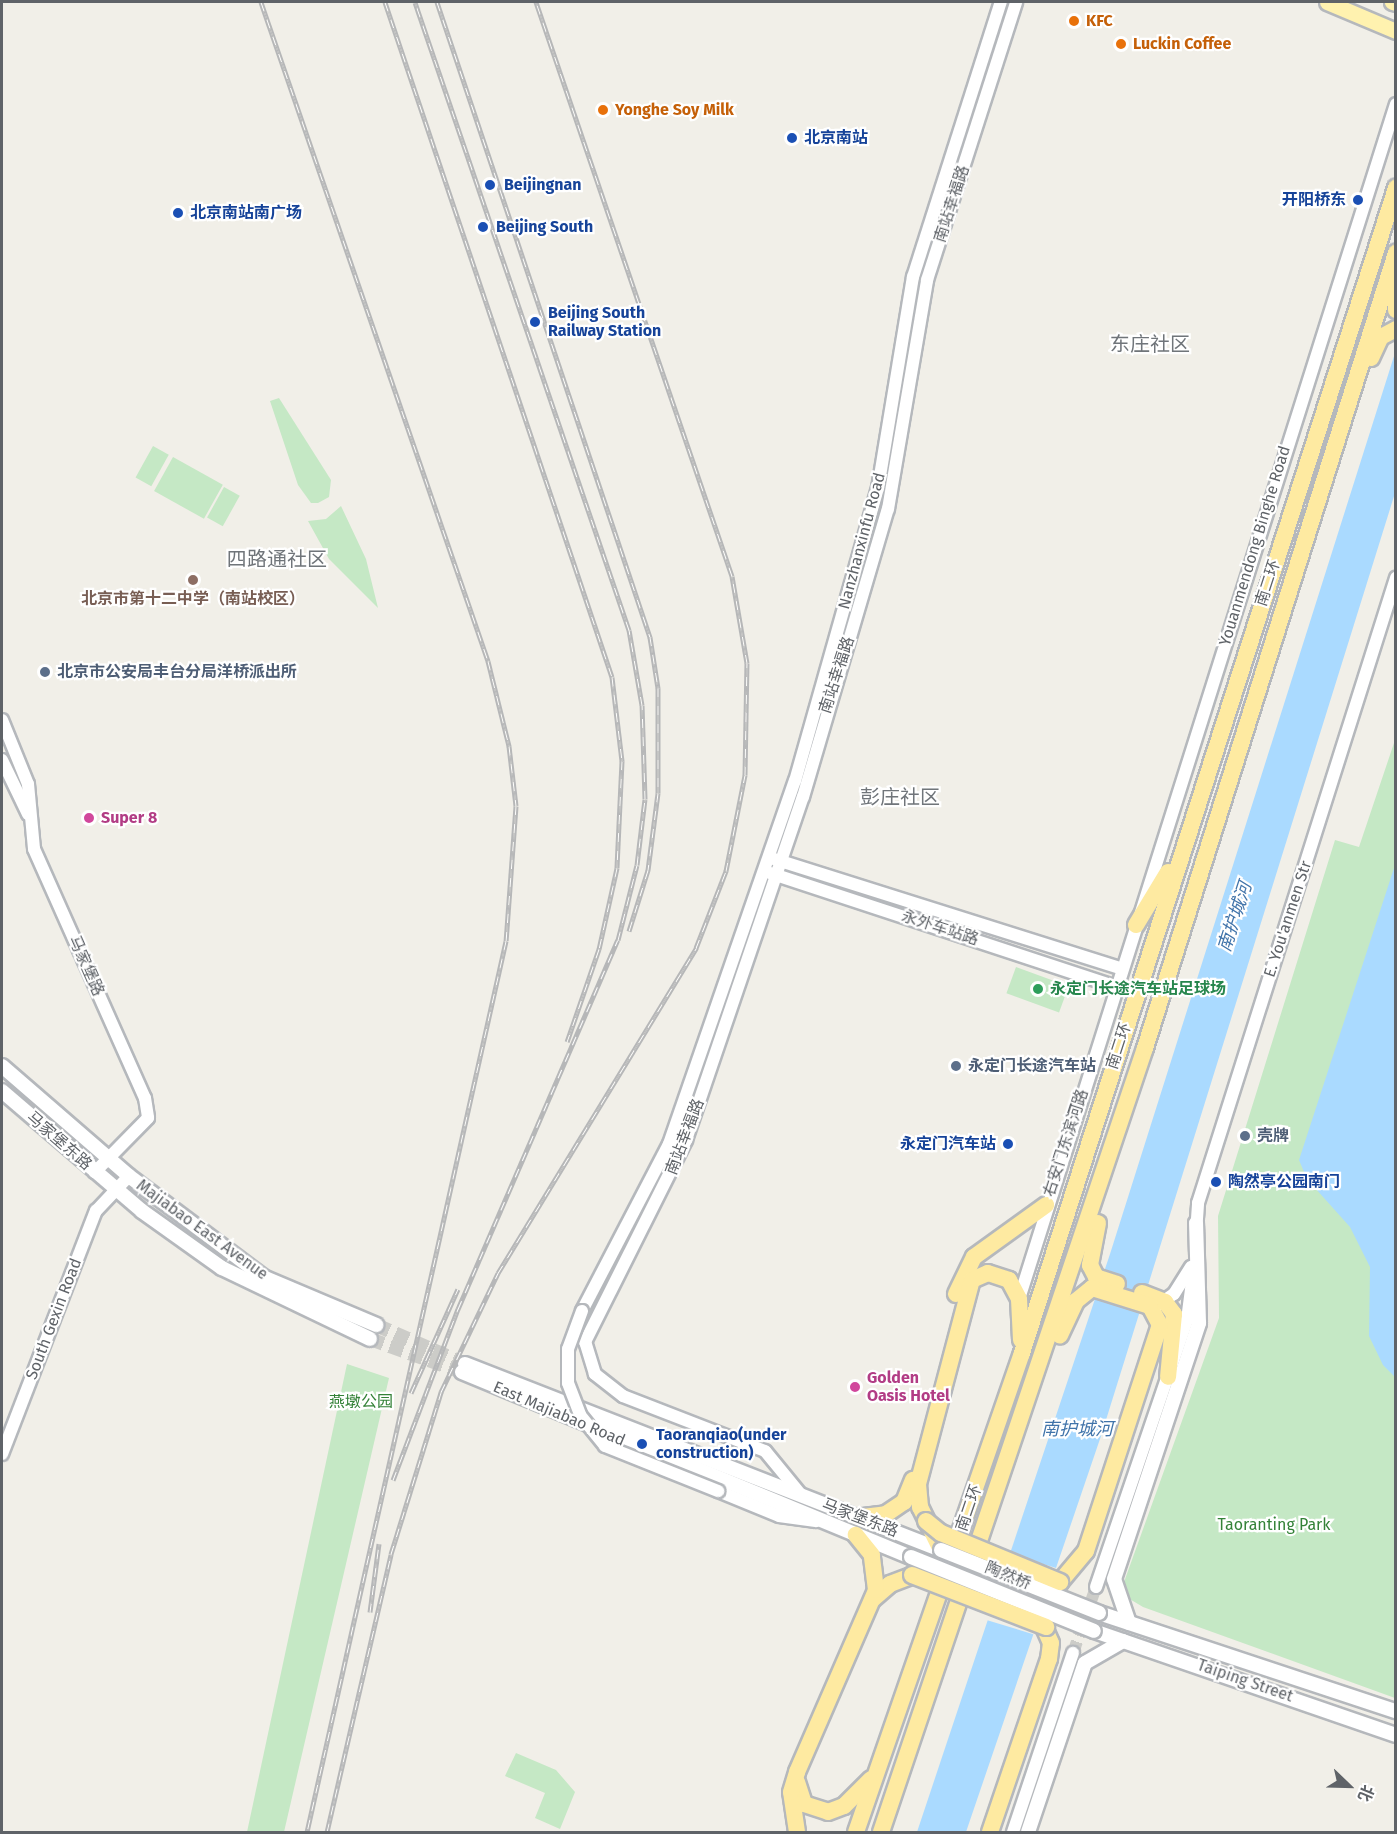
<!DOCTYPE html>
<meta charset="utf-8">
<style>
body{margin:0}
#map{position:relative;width:1397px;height:1834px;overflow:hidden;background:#f1efe8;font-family:"Fira Sans","Noto Sans SC",sans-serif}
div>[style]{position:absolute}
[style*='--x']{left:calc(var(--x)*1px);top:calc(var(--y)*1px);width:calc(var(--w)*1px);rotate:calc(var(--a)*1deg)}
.green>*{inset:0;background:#c5e8c5;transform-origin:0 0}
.water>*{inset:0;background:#aadaff}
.pier>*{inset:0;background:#f1efe8;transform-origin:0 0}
.tertiary-tunnel>*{height:12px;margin-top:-6px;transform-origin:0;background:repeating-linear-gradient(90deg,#ccccc8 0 12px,transparent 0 18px)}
.secondary-tunnel>*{height:14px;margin-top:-7px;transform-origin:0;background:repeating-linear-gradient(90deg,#ccccc8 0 14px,transparent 0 21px)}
.roads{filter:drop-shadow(2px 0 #b5b8bc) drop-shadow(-2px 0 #b5b8bc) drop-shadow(0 2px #b5b8bc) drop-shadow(0 -2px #b5b8bc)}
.tertiary>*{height:12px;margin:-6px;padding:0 6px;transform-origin:6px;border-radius:6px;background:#fff}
.secondary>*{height:14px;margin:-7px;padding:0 7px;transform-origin:7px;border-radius:7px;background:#fff}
.primary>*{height:15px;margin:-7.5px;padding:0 7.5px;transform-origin:7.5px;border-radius:7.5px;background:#fff2af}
.trunk>*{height:16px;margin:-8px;padding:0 8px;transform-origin:8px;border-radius:8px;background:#feeaa1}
.rail>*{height:5px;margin-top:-2.5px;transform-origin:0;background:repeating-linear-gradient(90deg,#fff 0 9px,#b6b7b8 0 18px);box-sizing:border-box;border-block:2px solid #b6b7b8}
.bridges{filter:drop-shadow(2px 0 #b5b8bc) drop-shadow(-2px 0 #b5b8bc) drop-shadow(0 2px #b5b8bc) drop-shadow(0 -2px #b5b8bc)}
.tertiary-bridge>*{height:12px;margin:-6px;padding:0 6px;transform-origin:6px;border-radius:6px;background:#fff}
.secondary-bridge>*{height:14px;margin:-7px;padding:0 7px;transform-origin:7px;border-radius:7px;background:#fff}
.trunk-bridge>*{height:16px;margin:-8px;padding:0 8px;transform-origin:8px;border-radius:8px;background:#feeaa1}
.dots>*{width:16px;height:16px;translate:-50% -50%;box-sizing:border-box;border:3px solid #fff;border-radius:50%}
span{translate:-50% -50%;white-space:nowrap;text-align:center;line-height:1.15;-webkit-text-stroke:4.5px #fff;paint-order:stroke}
.food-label{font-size:16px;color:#c56008;font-weight:700}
.left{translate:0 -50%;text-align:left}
.transit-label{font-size:16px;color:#164399;font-weight:700}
.right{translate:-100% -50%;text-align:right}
.street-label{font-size:16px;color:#5f6368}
.education-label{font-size:16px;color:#785e54;font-weight:700}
.service-label{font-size:16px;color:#4e5e75;font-weight:700}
.hotel-label{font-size:16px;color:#b23c85;font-weight:700}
.leisure-label{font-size:16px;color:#27864d;font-weight:700}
.park-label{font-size:16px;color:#348238}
.water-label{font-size:18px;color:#4174aa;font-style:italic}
.quarter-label{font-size:20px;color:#70757a}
.frame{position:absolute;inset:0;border:3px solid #5f6368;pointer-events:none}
.north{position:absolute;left:1319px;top:1756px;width:60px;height:60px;-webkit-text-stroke:4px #fff;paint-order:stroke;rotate:113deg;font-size:16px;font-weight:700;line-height:24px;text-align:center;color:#5f6368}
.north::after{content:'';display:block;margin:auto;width:21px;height:27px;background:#5f6368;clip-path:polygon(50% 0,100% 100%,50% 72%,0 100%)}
</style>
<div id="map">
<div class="green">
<div style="clip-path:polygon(279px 398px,331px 480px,329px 497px,318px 503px,311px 503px,298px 485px,270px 401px)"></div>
<div style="left:153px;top:446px;width:18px;height:36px;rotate:29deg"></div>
<div style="left:173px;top:457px;width:57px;height:39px;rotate:29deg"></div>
<div style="left:224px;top:487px;width:18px;height:35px;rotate:29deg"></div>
<div style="clip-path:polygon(341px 506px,366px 559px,378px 608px,329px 559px,308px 521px,326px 519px)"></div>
<div style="clip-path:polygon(1395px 740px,1395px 1698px,1143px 1607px,1128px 1598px,1124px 1582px,1219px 1318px,1218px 1216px,1335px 840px,1359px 847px)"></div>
<div style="left:1016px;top:967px;width:56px;height:28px;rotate:20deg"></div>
<div style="clip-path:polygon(347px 1364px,389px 1378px,284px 1832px,247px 1832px)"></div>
<div style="clip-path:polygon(516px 1753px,556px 1770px,575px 1792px,560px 1829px,535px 1818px,545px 1793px,505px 1776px)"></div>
</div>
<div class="water">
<div style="clip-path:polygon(1395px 353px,1395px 493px,1101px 1436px,966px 1832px,917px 1832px,1110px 1254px)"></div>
<div style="clip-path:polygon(1395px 865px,1396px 1377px,1395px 1377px,1383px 1365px,1369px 1336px,1370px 1267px,1350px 1227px,1307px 1179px,1299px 1160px)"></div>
</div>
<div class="pier">
<div style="left:1007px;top:1553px;width:54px;height:70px;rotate:17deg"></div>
</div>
<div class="tertiary-tunnel">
<div style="--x:1073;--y:1653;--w:70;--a:-70.8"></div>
</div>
<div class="secondary-tunnel">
<div style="--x:376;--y:1325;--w:97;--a:23.7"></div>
<div style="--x:370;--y:1339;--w:98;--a:19.7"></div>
</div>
<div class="roads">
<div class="tertiary">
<div style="--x:2;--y:720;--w:69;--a:67.9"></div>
<div style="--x:28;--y:784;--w:65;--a:84.7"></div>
<div style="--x:34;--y:849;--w:273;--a:66"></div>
<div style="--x:145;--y:1098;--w:20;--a:81"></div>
<div style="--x:148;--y:1118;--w:76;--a:134.5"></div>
<div style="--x:2;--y:760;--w:60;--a:64.3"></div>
<div style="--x:774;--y:859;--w:365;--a:17.5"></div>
<div style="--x:770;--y:873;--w:364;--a:18.2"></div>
<div style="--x:1196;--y:1233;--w:30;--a:-86"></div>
<div style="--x:1198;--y:1203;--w:656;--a:-72.42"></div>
<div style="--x:1019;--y:1299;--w:1253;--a:-72.49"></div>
<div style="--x:1158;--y:1305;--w:19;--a:-35"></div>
<div style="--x:1174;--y:1294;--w:32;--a:-58"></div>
<div style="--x:582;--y:1311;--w:188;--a:-62.5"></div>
<div style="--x:669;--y:1144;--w:384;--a:-70.9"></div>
<div style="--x:795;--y:781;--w:305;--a:-74.2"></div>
<div style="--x:878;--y:488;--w:214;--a:-80.6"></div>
<div style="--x:913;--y:277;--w:289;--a:-72.3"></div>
<div style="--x:2;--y:1454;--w:261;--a:-68.9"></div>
<div style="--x:96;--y:1211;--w:48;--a:-46.7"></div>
<div style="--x:718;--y:1491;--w:66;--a:22.3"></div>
<div style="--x:779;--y:1516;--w:37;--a:8"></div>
<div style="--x:802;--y:1496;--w:58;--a:-129.4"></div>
<div style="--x:765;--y:1451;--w:152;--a:-158.8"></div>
<div style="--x:623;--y:1396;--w:36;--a:-142"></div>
<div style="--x:595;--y:1374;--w:34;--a:-107"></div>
<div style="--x:585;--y:1342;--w:226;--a:-63.4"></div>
<div style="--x:686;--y:1140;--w:362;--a:-71.2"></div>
<div style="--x:803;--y:797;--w:300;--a:-73.6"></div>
<div style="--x:888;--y:509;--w:232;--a:-80.3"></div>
<div style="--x:927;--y:280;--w:292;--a:-72.2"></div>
<div style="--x:1096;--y:1587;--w:282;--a:-71.2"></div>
<div style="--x:1187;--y:1320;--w:46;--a:-82.6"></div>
<div style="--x:1013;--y:1832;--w:189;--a:-71.5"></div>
</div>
<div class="secondary">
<div style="--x:2;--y:1066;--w:168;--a:40.9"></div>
<div style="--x:129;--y:1176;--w:170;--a:36.9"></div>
<div style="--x:265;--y:1278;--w:121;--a:22.9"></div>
<div style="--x:2;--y:1091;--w:184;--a:40.6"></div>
<div style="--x:142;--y:1211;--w:98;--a:35.5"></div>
<div style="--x:222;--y:1268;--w:164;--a:25.6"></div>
<div style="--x:465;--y:1364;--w:511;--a:21.34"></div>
<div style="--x:462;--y:1372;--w:486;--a:22.4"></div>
<div style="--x:1099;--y:1613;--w:313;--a:18.3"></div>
<div style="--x:1129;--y:1623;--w:46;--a:-108.8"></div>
<div style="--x:1114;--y:1579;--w:270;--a:-71.6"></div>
<div style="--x:1199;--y:1323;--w:100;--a:-91.7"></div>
<div style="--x:1094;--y:1631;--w:319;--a:19"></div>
<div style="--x:1028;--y:1832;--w:178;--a:-71.4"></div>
<div style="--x:1085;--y:1663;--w:44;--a:-30.1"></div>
</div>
<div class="primary">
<div style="--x:1327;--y:2;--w:75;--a:22.8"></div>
<div style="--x:1392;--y:2;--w:4;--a:14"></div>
</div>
<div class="trunk">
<div style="--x:1396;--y:283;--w:27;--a:90"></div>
<div style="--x:1371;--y:358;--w:23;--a:-65"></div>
<div style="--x:1381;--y:337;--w:17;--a:-28"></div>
<div style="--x:1136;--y:925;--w:62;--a:-58.9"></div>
<div style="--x:1098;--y:1223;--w:43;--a:100.8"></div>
<div style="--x:1090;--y:1265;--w:13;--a:63"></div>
<div style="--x:1096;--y:1277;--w:22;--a:18"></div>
<div style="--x:1142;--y:1293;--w:25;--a:21"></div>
<div style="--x:1165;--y:1302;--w:15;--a:53"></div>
<div style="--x:1174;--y:1314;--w:63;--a:95.4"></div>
<div style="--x:956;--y:1294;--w:41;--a:-64.1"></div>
<div style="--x:974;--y:1257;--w:89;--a:-35.8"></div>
<div style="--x:863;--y:1517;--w:23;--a:-7"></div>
<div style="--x:886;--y:1514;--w:22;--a:-34"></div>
<div style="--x:904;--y:1502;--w:24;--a:-68"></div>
<div style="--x:941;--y:1550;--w:48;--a:-116"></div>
<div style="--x:920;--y:1507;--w:23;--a:-95"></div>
<div style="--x:918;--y:1484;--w:211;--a:-75.2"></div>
<div style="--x:972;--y:1280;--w:17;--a:-24"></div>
<div style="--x:988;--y:1273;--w:22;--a:18"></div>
<div style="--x:1009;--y:1280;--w:21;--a:62"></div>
<div style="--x:1019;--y:1299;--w:41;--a:87.2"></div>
<div style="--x:1048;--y:1585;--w:12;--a:-14"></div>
<div style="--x:1060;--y:1582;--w:40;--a:-50"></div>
<div style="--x:1086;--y:1551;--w:238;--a:-71.9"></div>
<div style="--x:1160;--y:1325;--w:21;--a:-118"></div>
<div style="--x:1150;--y:1306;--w:61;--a:-162.8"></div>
<div style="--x:1092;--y:1288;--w:21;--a:141"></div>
<div style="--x:1076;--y:1301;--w:38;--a:115"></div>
<div style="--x:873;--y:1599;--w:23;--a:-41"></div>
<div style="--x:890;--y:1584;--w:48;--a:-20.7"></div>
<div style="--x:797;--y:1782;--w:23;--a:72"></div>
<div style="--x:804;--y:1804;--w:25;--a:18"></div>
<div style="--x:828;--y:1812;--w:17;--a:-21"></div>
<div style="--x:844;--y:1806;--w:38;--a:-45"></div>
<div style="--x:797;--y:1832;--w:40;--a:-98.5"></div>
<div style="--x:791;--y:1792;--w:21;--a:-73"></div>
<div style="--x:797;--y:1772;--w:198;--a:-66.5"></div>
<div style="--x:876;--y:1590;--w:35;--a:-97"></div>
<div style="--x:872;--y:1555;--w:26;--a:-129"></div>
<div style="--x:856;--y:1832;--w:507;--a:-70.89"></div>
<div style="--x:1022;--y:1353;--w:1224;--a:-72.2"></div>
<div style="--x:881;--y:1832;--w:827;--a:-71.39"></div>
<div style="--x:1145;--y:1048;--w:834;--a:-72.48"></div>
<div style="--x:990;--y:1832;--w:183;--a:-71.2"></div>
<div style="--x:1049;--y:1659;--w:16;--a:-83"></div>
<div style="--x:1051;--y:1643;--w:30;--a:-114"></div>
</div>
</div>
<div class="rail">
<div style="--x:261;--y:2;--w:697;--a:70.99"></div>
<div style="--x:488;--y:661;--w:88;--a:76.1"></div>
<div style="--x:509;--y:746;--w:60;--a:83.3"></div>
<div style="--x:516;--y:806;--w:135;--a:94.2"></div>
<div style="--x:506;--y:941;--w:913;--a:102.59"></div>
<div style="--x:385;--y:2;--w:712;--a:71.41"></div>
<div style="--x:612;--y:677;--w:85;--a:83.2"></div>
<div style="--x:622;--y:761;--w:107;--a:92.7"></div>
<div style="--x:617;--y:868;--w:83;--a:102.5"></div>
<div style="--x:599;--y:949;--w:98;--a:109"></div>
<div style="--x:437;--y:2;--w:670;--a:71.46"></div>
<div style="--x:650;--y:637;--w:52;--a:81.1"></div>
<div style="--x:658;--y:688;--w:105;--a:90"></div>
<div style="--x:658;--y:793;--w:78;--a:97.4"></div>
<div style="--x:648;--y:870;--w:64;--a:107.3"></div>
<div style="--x:411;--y:1393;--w:114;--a:-65.7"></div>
<div style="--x:393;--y:1480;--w:183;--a:-69.2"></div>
<div style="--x:458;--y:1309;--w:402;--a:-66.6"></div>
<div style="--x:618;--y:940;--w:77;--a:-75.8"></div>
<div style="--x:637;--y:865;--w:66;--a:-83.1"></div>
<div style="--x:645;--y:799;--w:94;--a:-91.8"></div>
<div style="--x:642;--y:705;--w:76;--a:-99.8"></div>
<div style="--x:629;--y:630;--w:663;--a:-108.82"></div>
<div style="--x:370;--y:1612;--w:69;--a:-82.5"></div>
<div style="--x:327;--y:1832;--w:285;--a:-77"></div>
<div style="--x:391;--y:1554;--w:170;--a:-72.8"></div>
<div style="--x:441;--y:1392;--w:132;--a:-64.4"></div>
<div style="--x:498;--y:1273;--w:381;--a:-58.6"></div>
<div style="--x:696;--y:948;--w:83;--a:-68.7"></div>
<div style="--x:726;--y:871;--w:98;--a:-78.8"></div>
<div style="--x:745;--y:775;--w:112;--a:-89"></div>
<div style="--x:747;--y:663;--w:88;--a:-99.8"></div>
<div style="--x:732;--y:576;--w:607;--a:-108.85"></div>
</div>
<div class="bridges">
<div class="tertiary-bridge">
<div style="--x:582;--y:1311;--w:40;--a:110.2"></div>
<div style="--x:568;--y:1349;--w:34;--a:90"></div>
<div style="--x:568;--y:1383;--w:34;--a:69"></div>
<div style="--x:580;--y:1415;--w:40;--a:51"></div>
<div style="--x:605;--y:1446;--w:122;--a:21.7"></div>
</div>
<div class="secondary-bridge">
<div style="--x:941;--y:1550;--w:170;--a:21.7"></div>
<div style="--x:911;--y:1557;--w:197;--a:22"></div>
</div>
<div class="trunk-bridge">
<div style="--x:926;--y:1521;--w:19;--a:39"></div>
<div style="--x:941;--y:1533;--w:129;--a:22.4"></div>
<div style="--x:912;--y:1575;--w:144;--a:21.2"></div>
</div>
</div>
<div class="dots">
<div style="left:1074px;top:21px;background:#e8710a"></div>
<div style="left:1121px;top:44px;background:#e8710a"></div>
<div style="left:603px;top:110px;background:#e8710a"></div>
<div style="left:792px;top:138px;background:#1a4fb4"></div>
<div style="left:490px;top:185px;background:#1a4fb4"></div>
<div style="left:1358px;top:200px;background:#1a4fb4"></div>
<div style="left:178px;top:213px;background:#1a4fb4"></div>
<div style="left:483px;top:227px;background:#1a4fb4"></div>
<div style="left:535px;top:322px;background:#1a4fb4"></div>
<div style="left:193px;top:580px;background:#8d6e63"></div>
<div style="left:45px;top:672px;background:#5c6f8a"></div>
<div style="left:89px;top:818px;background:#d1479c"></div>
<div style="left:1038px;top:989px;background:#2e9e5b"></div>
<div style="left:956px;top:1066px;background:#5c6f8a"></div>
<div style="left:1245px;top:1136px;background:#5c6f8a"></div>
<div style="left:1008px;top:1144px;background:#1a4fb4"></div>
<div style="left:1216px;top:1182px;background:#1a4fb4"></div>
<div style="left:855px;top:1387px;background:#d1479c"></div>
<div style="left:642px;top:1444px;background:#1a4fb4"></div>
</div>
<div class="food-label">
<span class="left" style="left:1086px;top:21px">KFC</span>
<span class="left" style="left:1133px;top:44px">Luckin Coffee</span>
<span class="left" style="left:615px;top:110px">Yonghe Soy Milk</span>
</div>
<div class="transit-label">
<span class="left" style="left:804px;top:138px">北京南站</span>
<span class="left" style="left:504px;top:185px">Beijingnan</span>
<span class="right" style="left:1346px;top:200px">开阳桥东</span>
<span class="left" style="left:190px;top:213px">北京南站南广场</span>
<span class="left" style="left:496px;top:227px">Beijing South</span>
<span class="left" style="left:548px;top:322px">Beijing South<br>Railway Station</span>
<span class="right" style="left:996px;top:1144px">永定门汽车站</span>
<span class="left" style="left:1228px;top:1182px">陶然亭公园南门</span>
<span class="left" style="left:656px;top:1444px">Taoranqiao(under<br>construction)</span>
</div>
<div class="street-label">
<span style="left:952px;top:204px;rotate:-72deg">南站幸福路</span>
<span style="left:862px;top:541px;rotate:-75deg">Nanzhanxinfu Road</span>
<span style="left:1255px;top:546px;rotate:-73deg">Youanmendong Binghe Road</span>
<span style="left:1268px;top:583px;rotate:-72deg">南二环</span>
<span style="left:837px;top:675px;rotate:-72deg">南站幸福路</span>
<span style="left:1288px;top:919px;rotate:-72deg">E. You'anmen Str</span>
<span style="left:940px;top:928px;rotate:18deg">永外车站路</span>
<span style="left:86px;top:966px;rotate:66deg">马家堡路</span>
<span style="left:1119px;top:1046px;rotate:-72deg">南二环</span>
<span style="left:685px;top:1137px;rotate:-69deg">南站幸福路</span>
<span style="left:59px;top:1141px;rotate:41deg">马家堡东路</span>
<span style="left:1066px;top:1143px;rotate:-72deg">右安门东滨河路</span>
<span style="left:202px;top:1230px;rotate:36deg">Majiabao East Avenue</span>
<span style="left:54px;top:1319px;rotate:-69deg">South Gexin Road</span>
<span style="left:559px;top:1414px;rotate:23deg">East Majiabao Road</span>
<span style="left:969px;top:1508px;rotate:-71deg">南二环</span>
<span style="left:860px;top:1518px;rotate:21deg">马家堡东路</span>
<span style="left:1008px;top:1576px;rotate:22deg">陶然桥</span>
<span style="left:1245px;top:1681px;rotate:19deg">Taiping Street</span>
</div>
<div class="education-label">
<span style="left:193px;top:599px">北京市第十二中学（南站校区）</span>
</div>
<div class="service-label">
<span class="left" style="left:57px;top:672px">北京市公安局丰台分局洋桥派出所</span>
<span class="left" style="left:968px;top:1066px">永定门长途汽车站</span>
<span class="left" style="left:1257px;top:1136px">壳牌</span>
</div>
<div class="hotel-label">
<span class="left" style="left:101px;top:818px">Super 8</span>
<span class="left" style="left:867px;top:1387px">Golden<br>Oasis Hotel</span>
</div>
<div class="leisure-label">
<span class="left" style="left:1050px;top:989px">永定门长途汽车站足球场</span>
</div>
<div class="park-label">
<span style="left:361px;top:1402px">燕墩公园</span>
<span style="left:1274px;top:1525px">Taoranting Park</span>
</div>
<div class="water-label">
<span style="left:1235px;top:917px;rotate:-72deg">南护城河</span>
<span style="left:1077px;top:1429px">南护城河</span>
</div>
<div class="quarter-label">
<span style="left:1150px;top:344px">东庄社区</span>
<span style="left:277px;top:559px">四路通社区</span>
<span style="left:900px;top:797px">彭庄社区</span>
</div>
<div class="frame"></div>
<div class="north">北</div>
</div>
